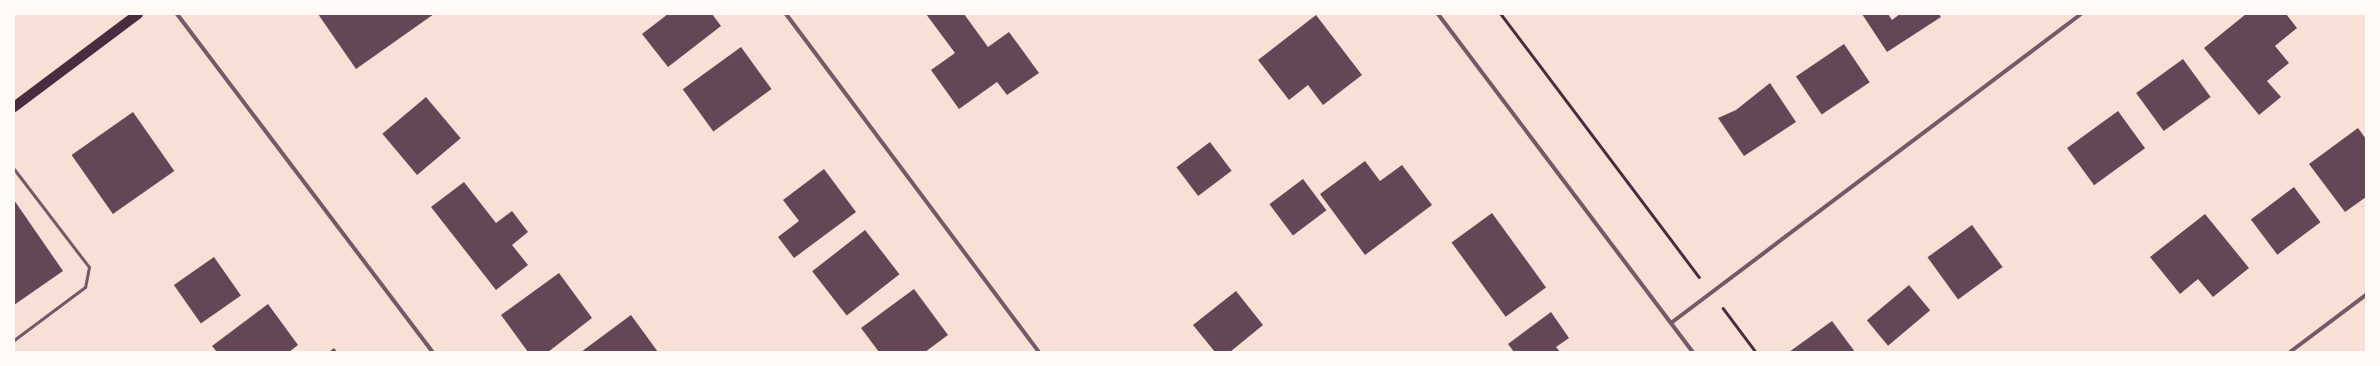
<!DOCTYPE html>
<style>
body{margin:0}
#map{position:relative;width:2380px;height:366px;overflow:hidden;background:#f7e1d7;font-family:Signika,sans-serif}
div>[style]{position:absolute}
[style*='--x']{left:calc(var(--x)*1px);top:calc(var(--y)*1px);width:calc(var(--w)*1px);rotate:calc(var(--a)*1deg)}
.building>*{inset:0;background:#644757;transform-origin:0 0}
.path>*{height:2.5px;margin:-1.25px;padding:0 1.25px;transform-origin:1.25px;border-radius:1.25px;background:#4a2c40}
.service>*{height:3px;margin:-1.5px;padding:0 1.5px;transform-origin:1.5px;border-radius:1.5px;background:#755966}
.minor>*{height:4px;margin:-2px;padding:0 2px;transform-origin:2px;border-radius:2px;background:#755966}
.primary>*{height:10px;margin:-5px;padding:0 5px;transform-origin:5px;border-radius:5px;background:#4a2c40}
span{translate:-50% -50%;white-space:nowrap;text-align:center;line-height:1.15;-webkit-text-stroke:3px #fffaf5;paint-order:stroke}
.frame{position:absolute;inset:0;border:15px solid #fffaf5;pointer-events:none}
</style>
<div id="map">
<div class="building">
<div style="clip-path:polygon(318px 14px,434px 14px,356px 69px)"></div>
<div style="clip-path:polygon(668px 14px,712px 14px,721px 26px,668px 67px,642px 34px)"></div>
<div style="clip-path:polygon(926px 14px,964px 14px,988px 47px,1009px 32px,1039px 73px,1007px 95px,997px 82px,959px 109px,931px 70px,955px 53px)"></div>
<div style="clip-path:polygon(1862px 14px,1888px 14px,1892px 20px,1900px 14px,1939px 14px,1941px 17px,1887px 52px)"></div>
<div style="clip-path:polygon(2246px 14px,2286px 14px,2297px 28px,2275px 46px,2289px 63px,2267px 81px,2281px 97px,2259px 115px,2204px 48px)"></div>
<div style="clip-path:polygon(1316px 15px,1362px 75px,1323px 105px,1308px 85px,1289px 100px,1258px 60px)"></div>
<div style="left:1844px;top:44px;width:46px;height:58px;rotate:56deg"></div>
<div style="left:741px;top:47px;width:52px;height:72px;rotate:54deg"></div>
<div style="left:2183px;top:59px;width:47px;height:58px;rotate:54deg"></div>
<div style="clip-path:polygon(1770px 83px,1796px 122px,1744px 156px,1718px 118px,1736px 110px)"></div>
<div style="left:426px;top:97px;width:54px;height:57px;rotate:50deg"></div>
<div style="left:2118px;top:111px;width:46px;height:63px;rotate:54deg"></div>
<div style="left:133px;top:112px;width:72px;height:75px;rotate:55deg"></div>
<div style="clip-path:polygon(2358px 128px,2366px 139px,2366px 197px,2345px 212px,2309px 164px)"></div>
<div style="left:1210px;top:142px;width:36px;height:42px;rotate:53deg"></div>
<div style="clip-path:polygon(1365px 161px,1380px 181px,1402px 165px,1432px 205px,1365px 255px,1320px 194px)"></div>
<div style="clip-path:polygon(824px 169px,856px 212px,794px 258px,778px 237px,799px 221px,783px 200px)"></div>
<div style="left:1303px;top:179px;width:39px;height:42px;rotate:53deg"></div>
<div style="clip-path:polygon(464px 182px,496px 223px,512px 211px,528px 232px,512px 245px,528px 265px,496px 290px,431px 207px)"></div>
<div style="left:2294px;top:187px;width:44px;height:54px;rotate:53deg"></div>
<div style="clip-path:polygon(14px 200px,63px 271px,14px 305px)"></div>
<div style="left:1492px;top:213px;width:92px;height:50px;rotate:54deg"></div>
<div style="clip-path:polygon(2205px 214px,2249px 268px,2213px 297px,2198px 279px,2180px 294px,2150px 257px)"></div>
<div style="left:1972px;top:225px;width:52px;height:55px;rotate:54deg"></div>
<div style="left:865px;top:230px;width:56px;height:67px;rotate:52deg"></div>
<div style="left:214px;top:257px;width:47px;height:49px;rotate:55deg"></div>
<div style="clip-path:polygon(559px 273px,592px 318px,548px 352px,528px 352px,501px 315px)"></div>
<div style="left:1909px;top:285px;width:33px;height:55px;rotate:50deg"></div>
<div style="clip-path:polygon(914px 289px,948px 335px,925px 352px,879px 352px,861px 328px)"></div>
<div style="clip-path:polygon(1236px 291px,1263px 325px,1230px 352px,1215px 352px,1193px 325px)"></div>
<div style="clip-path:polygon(268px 304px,298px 345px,289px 352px,217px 352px,212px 346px)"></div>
<div style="clip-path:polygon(1551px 312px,1569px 338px,1556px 347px,1560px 352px,1514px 352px,1508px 344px)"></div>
<div style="clip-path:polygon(631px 315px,658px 352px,581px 352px)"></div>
<div style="clip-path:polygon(1832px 321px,1855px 352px,1789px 352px)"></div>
<div style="clip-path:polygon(334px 348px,337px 352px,329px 352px)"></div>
</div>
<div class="path">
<div style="--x:1501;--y:14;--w:329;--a:53"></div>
<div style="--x:1723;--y:308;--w:55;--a:53.1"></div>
</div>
<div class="service">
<div style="--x:14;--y:169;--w:123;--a:52.6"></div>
<div style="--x:89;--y:267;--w:20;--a:101"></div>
<div style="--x:85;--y:287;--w:89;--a:143.3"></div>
</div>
<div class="minor">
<div style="--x:177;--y:14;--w:424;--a:52.9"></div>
<div style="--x:786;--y:14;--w:422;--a:53.2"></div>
<div style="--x:1438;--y:14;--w:423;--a:53"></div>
<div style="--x:1671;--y:323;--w:513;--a:-37"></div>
<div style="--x:2290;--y:352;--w:95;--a:-36.9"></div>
</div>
<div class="primary">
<div style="--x:14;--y:107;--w:155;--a:-36.9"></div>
</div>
<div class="frame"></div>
</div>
